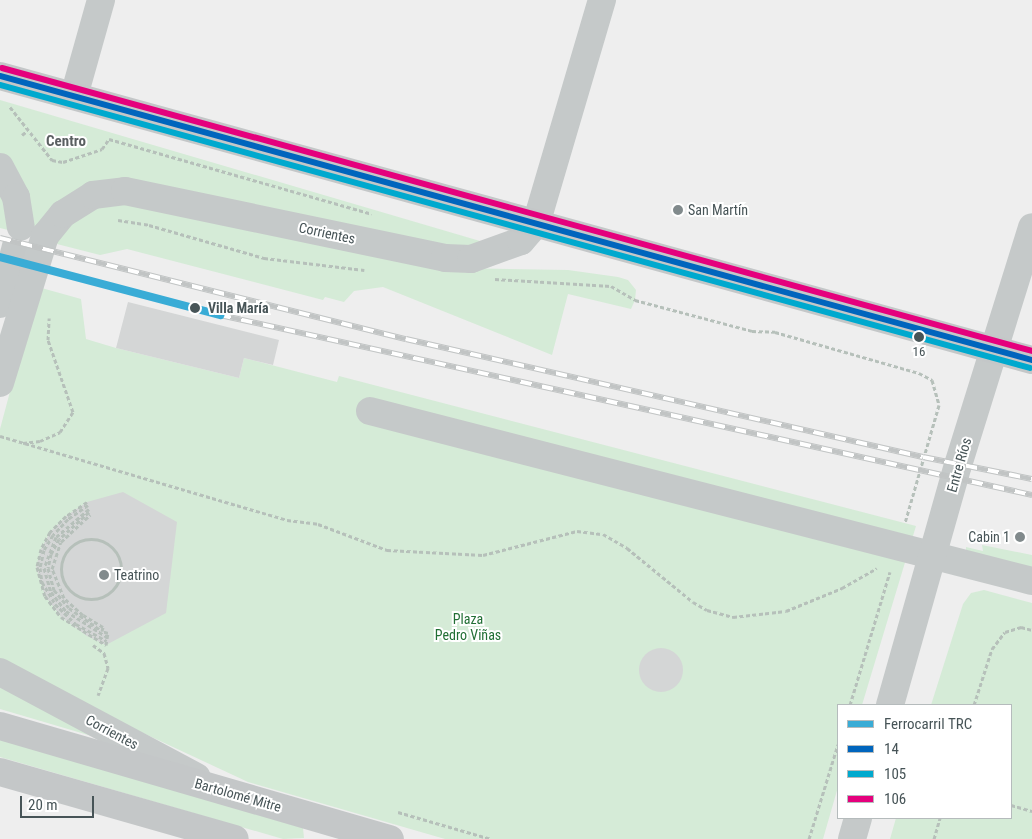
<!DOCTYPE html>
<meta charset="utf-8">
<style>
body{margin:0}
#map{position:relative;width:1032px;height:839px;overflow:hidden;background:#eee;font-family:"Roboto Condensed",sans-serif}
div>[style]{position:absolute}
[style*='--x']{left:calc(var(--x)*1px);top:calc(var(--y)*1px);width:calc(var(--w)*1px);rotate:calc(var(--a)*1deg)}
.green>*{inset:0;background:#d5ebd7}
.building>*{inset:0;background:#d4d6d6}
.round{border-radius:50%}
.minor-tunnel>*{height:28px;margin-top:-14px;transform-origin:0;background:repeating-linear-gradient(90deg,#c4c8c8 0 28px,transparent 0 42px)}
.path>*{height:3px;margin-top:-1.5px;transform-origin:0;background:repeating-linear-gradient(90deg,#b6c0ba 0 4px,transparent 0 6.5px)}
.path>.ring{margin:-1.5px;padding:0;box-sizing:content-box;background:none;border:3px solid #b6c0ba;border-radius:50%}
.minor>*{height:28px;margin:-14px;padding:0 14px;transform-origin:14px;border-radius:14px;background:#c5c9c9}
.major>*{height:28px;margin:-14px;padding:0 14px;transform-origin:14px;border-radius:14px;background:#c4c7c8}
.rail>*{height:5.5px;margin-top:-2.75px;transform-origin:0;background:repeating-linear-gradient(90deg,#fff 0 11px,#c1c4c4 0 22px);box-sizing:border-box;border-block:1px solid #c1c4c4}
.bus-1>*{height:6px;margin:-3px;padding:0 3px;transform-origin:3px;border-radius:3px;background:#0065bd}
.bus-2>*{height:6px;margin:-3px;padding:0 3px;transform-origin:3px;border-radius:3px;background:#00a9ce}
.bus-3>*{height:6px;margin:-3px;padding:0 3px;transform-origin:3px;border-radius:3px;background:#e5007d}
.rail-1>*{height:8px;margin:-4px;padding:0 4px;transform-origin:4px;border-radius:4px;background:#39acd6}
.dots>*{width:14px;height:14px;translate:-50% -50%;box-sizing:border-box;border:2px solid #fff;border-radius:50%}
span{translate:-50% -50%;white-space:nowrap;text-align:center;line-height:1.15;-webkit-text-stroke:4px #fff;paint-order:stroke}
.bus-label{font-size:13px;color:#475457}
.poi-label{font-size:14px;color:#475457}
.left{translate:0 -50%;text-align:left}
.right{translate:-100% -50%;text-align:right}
.street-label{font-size:14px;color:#475457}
.stop-label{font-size:14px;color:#475457;font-weight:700}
.park-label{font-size:14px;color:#226f35}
.neighbourhood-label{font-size:15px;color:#5a5f61;font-weight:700}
.legend{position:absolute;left:837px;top:704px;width:175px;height:115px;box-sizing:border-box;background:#fff;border:1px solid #b5bbbc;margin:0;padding:6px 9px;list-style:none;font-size:15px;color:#475457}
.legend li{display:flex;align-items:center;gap:10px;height:25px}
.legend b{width:25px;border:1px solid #b5bbbc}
.scale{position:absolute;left:20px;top:796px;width:74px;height:22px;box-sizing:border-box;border:2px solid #475457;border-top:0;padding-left:6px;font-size:15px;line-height:18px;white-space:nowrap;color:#475457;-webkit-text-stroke:4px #fff;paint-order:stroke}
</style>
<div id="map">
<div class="green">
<div style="clip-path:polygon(0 100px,480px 241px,482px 244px,468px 249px,153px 187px,35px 232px,0 153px)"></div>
<div style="clip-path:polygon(0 186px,8px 230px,0 228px)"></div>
<div style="clip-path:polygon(112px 200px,453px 268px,568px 270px,618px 277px,628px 280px,636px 290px,635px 300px,631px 309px,568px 294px,552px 355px,383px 287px,354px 291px,344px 302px,325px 297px,323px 300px,127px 249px,100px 255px,53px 243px,63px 228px)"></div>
<div style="clip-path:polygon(38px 287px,81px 299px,86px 339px,116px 348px,239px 378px,244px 358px,337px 382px,339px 376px,916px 526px,862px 705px,838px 705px,838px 787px,823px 839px,445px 839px,248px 782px,98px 712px,0 660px,0 429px)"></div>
<div style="clip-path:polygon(982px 545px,1032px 555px,1032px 570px,966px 556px,966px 547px,983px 551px)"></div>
<div style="clip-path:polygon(984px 590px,1032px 603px,1032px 839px,890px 839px,896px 818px,1011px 818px,1011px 705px,931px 705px,963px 604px,971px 593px)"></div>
<div style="clip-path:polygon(0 685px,95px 737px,0 709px)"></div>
<div style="clip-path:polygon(0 739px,303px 828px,304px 838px,283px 839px,0 757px)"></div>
</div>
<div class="building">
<div style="clip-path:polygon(128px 302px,279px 340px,273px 365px,244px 358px,239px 378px,116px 348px)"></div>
<div style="clip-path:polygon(123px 492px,177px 522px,166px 613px,106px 645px,87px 636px,61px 617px,45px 596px,36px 567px,41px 549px,50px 532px,66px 516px,87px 502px)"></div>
<div class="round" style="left:639px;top:648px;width:44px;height:44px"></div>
</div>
<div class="minor-tunnel">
<div style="--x:10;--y:269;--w:43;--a:-75.3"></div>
</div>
<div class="path">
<div style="--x:10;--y:107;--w:68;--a:51.6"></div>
<div style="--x:52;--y:160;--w:11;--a:10"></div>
<div style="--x:63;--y:162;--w:41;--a:-18.4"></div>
<div style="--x:102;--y:149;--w:12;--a:-55"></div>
<div style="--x:109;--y:139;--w:273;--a:15.9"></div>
<div style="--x:22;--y:135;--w:6;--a:-39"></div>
<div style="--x:118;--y:220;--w:31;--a:9"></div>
<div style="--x:149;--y:225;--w:120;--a:16"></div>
<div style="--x:264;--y:258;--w:101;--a:6.8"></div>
<div style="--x:495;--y:279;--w:116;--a:3.5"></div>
<div style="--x:611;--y:286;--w:28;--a:30"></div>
<div style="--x:635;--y:300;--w:121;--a:14.8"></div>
<div style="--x:752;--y:331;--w:23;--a:2"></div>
<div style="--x:775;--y:332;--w:150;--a:15.9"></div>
<div style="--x:919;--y:373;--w:15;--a:28"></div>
<div style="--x:932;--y:380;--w:26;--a:74"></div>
<div style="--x:939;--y:405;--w:123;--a:106.1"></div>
<div style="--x:0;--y:436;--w:299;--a:16.3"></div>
<div style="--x:287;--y:520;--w:31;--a:7"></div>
<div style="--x:318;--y:524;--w:74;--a:20.6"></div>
<div style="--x:387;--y:550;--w:96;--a:3"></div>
<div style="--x:483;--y:555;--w:97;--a:-14.3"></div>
<div style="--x:577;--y:531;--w:26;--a:7"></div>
<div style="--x:603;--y:534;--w:28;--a:30"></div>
<div style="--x:627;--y:548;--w:85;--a:39.3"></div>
<div style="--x:693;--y:602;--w:16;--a:30"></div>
<div style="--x:707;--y:610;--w:27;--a:15"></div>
<div style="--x:733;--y:617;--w:53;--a:-6.5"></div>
<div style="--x:786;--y:611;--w:61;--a:-22.3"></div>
<div style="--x:842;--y:588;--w:40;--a:-29.7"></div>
<div style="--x:23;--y:443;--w:17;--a:-7"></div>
<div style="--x:40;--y:441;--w:22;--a:-24"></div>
<div style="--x:60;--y:432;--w:24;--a:-57"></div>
<div style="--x:73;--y:412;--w:76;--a:-109.1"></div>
<div style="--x:48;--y:340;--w:22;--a:-87"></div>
<div style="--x:87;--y:502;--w:25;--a:146"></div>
<div style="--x:66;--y:516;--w:23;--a:135"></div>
<div style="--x:50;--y:532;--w:19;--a:118"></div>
<div style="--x:41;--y:549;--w:18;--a:103"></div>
<div style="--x:37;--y:567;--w:30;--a:75"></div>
<div style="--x:45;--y:596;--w:26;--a:53"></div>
<div style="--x:61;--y:617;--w:53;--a:31.9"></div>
<div style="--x:106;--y:645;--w:12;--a:-81"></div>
<div style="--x:108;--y:633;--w:6;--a:-162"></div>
<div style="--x:102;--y:631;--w:4;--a:-76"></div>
<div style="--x:103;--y:627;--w:23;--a:-149"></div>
<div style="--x:83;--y:615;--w:25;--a:-138"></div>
<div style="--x:64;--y:598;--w:31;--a:-112"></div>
<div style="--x:52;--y:569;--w:28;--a:-72"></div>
<div style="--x:61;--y:542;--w:40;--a:-43"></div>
<div style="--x:88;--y:505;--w:24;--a:145"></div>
<div style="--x:68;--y:519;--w:22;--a:133"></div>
<div style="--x:53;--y:535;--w:17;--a:121"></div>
<div style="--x:44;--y:550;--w:18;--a:103"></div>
<div style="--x:40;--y:568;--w:14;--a:82"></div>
<div style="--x:42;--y:582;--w:26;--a:59"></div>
<div style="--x:55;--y:604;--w:29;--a:44"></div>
<div style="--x:76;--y:624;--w:35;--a:29"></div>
<div style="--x:89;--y:509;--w:43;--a:139.7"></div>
<div style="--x:56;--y:537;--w:33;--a:111"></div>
<div style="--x:44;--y:568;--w:25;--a:74"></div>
<div style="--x:51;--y:592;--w:24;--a:52"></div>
<div style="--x:66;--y:611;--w:49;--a:32.4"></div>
<div style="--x:89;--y:512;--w:40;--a:138"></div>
<div style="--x:59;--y:539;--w:17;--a:118"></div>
<div style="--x:51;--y:554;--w:14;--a:102"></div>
<div style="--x:48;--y:568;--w:23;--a:75"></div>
<div style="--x:54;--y:590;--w:23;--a:50"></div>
<div style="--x:69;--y:608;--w:40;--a:34.9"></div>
<div class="ring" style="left:61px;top:539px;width:57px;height:57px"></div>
<div style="--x:93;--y:645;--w:14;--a:36"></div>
<div style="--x:104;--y:653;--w:16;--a:75"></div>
<div style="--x:108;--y:668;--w:29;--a:110"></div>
<div style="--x:850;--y:705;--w:139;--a:-73.3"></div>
<div style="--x:974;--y:705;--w:59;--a:-72.2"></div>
<div style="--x:992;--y:649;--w:21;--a:-53"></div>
<div style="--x:1005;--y:632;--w:17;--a:-17"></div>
<div style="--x:1021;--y:627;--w:11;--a:15"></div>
<div style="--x:1011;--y:805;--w:22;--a:16"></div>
<div style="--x:398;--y:812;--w:97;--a:16.2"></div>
<div style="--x:809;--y:839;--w:99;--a:-73"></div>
<div style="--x:934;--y:839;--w:22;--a:-74"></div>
</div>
<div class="minor">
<div style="--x:74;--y:96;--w:100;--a:-74.3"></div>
<div style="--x:0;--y:167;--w:34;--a:62"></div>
<div style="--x:16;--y:197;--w:30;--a:81"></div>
<div style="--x:0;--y:304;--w:36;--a:-74"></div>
<div style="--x:0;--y:383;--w:154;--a:-73"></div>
<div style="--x:45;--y:236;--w:28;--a:-51"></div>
<div style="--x:63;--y:214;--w:36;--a:-32"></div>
<div style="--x:93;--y:195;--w:32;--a:-7"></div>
<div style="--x:125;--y:191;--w:327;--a:11.8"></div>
<div style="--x:445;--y:258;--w:26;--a:2"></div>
<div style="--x:471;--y:259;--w:53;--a:-19.8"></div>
<div style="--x:521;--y:241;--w:23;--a:-49"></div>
<div style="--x:536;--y:224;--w:234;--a:-73.6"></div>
<div style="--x:370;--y:411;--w:683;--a:14.4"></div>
<div style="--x:0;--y:672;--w:223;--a:28.1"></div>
<div style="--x:890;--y:705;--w:249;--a:-74.2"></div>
<div style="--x:958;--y:465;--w:249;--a:-72.7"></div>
<div style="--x:852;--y:839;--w:22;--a:-74"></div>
</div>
<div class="major">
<div style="--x:0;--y:76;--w:1070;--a:15.39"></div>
<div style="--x:0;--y:726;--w:406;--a:16.2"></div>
<div style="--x:0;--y:772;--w:244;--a:15.9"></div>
</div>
<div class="rail">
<div style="--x:0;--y:238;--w:418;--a:14"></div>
<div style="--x:406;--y:339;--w:530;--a:12.86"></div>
<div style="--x:923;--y:457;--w:111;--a:11.4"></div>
<div style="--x:220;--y:315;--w:832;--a:12.5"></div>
</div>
<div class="bus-1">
<div style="--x:0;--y:76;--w:1070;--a:15.39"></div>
</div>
<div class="bus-2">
<div style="--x:0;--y:85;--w:1068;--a:15.36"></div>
</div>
<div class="bus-3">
<div style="--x:2;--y:68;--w:1068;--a:15.36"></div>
</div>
<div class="rail-1">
<div style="--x:0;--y:257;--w:228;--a:14.8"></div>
</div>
<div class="dots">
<div style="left:678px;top:210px;background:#818a8c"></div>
<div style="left:195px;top:308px;background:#475457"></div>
<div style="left:919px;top:337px;background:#475457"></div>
<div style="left:1020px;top:537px;background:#818a8c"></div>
<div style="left:104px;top:575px;background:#818a8c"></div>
</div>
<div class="bus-label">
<span style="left:919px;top:352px">16</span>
</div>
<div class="poi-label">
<span class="left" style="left:688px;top:210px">San Martín</span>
<span class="right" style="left:1010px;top:537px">Cabin 1</span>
<span class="left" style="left:114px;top:575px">Teatrino</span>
</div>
<div class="street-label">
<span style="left:327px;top:233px;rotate:12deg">Corrientes</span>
<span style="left:959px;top:465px;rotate:-74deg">Entre Ríos</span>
<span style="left:112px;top:732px;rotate:28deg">Corrientes</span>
<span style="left:238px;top:795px;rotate:16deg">Bartolomé Mitre</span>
</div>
<div class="stop-label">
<span class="left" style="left:208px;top:308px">Villa María</span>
</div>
<div class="park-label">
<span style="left:468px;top:627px">Plaza<br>Pedro Viñas</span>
</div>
<div class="neighbourhood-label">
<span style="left:66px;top:142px">Centro</span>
</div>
<ul class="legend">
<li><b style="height:6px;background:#39acd6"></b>Ferrocarril TRC</li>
<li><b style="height:6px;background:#0065bd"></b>14</li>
<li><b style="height:6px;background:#00a9ce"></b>105</li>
<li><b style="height:6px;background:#e5007d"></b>106</li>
</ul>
<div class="scale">20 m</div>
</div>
